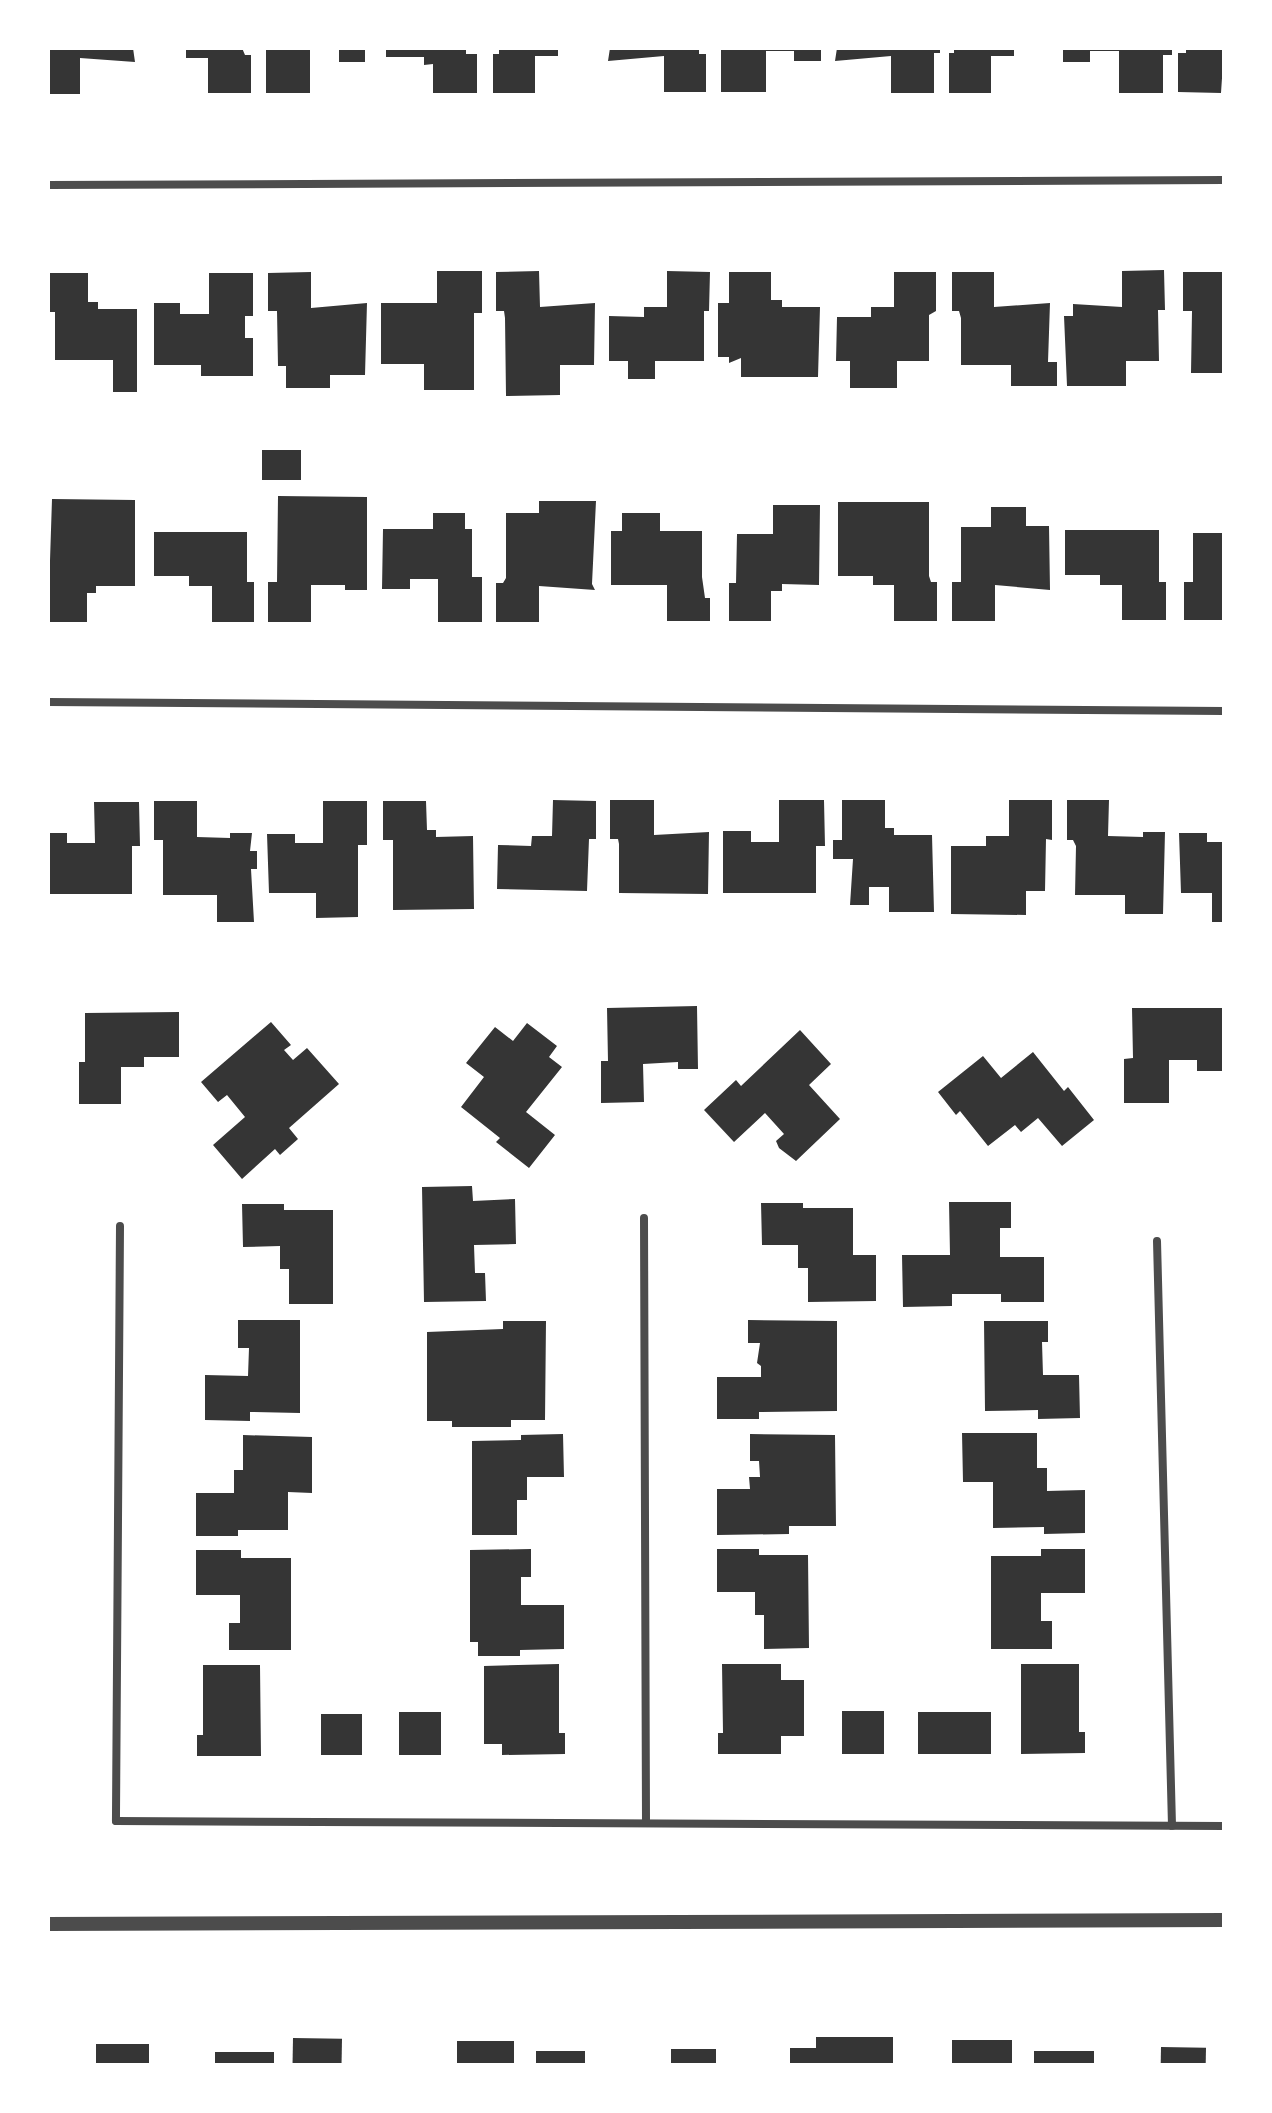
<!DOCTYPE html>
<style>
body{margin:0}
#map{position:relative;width:1272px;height:2113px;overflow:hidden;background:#fff;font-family:Commissioner,sans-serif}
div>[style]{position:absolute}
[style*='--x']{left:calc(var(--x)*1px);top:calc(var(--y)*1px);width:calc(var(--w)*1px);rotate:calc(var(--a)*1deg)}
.building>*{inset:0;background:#353535;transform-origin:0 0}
.minor>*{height:8px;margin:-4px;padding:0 4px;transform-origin:4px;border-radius:4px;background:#4c4c4c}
.tertiary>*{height:14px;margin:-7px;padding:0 7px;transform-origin:7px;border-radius:7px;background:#4c4c4c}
span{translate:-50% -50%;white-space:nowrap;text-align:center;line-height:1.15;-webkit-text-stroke:6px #fff;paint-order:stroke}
.frame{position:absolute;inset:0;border:50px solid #fff;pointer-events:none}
</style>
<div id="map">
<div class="building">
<div style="clip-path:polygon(48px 48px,133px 48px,135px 62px,80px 58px,80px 94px,48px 94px)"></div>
<div style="clip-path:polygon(186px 48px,242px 48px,245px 55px,251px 55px,251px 93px,208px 93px,208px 58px,186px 58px)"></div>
<div style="left:266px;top:48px;width:44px;height:45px"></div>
<div style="left:339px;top:48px;width:26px;height:14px"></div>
<div style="clip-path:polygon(386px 48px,466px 48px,466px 54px,477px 54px,477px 93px,433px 93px,433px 64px,424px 65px,424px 57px,386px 57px)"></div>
<div style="clip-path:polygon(499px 48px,558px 48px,558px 56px,535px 56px,535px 93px,493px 93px,493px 54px,499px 54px)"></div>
<div style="clip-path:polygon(610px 48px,699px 48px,699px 54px,706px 54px,706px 92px,664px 92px,664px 56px,608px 61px)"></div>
<div style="clip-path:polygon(721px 48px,821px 48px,821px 61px,794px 61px,794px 51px,766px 51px,766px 92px,721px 92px)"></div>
<div style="clip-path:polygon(837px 48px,940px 48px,940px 53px,934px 53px,934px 93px,891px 93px,891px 56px,835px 61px)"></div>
<div style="clip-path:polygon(954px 48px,1014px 48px,1014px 56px,991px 56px,991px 93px,949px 93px,949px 53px,954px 53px)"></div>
<div style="clip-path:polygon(1063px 48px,1172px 48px,1172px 55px,1163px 55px,1163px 93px,1119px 93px,1119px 51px,1090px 51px,1090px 62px,1063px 62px)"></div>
<div style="clip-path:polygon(1186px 48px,1224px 48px,1221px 93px,1178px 92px,1178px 53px,1186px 53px)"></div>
<div style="clip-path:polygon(1164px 270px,1165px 310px,1158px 310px,1159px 361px,1126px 361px,1126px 386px,1067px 386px,1064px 316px,1073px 316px,1073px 304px,1122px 307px,1122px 271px)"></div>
<div style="clip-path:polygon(437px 271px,482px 271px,482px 313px,474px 313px,474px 390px,424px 390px,424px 364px,381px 364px,381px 303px,437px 303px)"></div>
<div style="clip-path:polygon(539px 271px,540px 307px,595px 303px,594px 365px,560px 365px,560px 395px,506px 396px,505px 318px,504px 311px,496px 311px,496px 272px)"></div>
<div style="clip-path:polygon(667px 271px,710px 272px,709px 311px,704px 311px,704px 361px,655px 361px,655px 379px,628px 379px,628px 361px,609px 361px,609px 316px,644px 317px,644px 307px,667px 307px)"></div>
<div style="clip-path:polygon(311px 272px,311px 308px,367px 303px,365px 375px,330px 375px,330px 388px,286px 388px,286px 366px,278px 366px,277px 311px,268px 311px,268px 273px)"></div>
<div style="clip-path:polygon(729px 272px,771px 272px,771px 300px,782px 300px,782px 307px,820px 307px,818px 377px,741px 377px,741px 358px,729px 363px,729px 357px,718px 357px,718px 303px,729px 303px)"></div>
<div style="clip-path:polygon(894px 272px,936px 272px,936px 311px,929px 315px,929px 361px,897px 361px,897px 388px,850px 388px,850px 361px,836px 361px,837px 317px,871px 317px,871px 307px,894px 307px)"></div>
<div style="clip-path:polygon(952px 272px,994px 272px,994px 307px,1050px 303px,1048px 362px,1057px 362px,1057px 386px,1011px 386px,1011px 365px,961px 365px,961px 318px,959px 311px,952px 311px)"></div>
<div style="clip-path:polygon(1183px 272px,1224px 272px,1224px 373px,1191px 373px,1192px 311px,1183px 311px)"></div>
<div style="clip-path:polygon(48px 273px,88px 273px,88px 302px,98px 302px,98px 309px,137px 309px,137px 392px,113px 392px,113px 360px,55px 360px,55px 312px,48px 312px)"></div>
<div style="clip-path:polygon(209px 273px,253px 273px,253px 316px,245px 316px,245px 338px,253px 338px,253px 376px,201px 376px,201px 365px,154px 365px,154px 303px,180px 303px,180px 314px,209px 314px)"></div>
<div style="left:262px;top:450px;width:39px;height:30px"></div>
<div style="clip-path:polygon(278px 496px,367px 497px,367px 590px,345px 590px,345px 585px,311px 585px,311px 622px,268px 622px,268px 582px,277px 582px)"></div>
<div style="clip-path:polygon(52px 499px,135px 500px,135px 586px,96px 586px,96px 593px,87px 593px,87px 622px,48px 622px)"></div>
<div style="clip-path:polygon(539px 501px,596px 501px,592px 584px,595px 590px,539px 586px,539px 622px,496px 622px,496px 583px,503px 583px,506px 578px,506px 513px,539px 513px)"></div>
<div style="clip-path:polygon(838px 502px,929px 502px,929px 576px,931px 582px,937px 582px,937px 621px,894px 621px,894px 585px,873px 585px,873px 576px,838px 576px)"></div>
<div style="clip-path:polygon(773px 505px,820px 505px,819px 585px,782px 584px,782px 591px,771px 591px,771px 621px,729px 621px,729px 583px,736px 583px,737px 534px,773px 534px)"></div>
<div style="clip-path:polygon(991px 507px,1026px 507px,1026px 526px,1049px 526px,1050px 590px,995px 585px,995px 621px,952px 621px,952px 582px,961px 582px,961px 527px,991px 527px)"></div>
<div style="clip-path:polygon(433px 513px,465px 513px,465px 529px,472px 529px,472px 577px,482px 577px,482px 622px,438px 622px,438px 579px,410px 579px,410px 589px,382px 589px,383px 529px,433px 529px)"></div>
<div style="clip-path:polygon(622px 513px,660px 513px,660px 531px,702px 531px,702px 577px,705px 598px,710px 598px,710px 621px,667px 621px,667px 585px,611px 585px,611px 531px,622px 531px)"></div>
<div style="clip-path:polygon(1065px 530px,1159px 530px,1159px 582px,1166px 582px,1166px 620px,1122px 620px,1122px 585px,1100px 585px,1100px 575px,1065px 575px)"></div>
<div style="clip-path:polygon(154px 532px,247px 532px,247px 582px,254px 582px,254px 622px,212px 622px,212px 586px,189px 586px,189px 576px,154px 576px)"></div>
<div style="clip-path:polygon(1193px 533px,1224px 533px,1224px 620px,1184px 620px,1184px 582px,1193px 582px)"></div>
<div style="clip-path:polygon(553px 800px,596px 801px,596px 839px,589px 839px,587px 891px,497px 889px,498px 845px,531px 846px,532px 836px,552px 836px)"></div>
<div style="clip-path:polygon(610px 800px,654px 800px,654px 835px,709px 832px,708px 894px,619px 893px,619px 844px,618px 839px,610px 839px)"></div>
<div style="clip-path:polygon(779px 800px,824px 800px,825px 846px,816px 846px,816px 893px,723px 893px,723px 831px,751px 831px,751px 842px,779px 842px)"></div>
<div style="clip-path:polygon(842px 800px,885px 800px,885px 828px,894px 828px,894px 835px,932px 835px,934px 912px,889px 912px,889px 887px,869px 887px,869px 905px,850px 905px,853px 859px,833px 859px,833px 840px,842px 840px)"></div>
<div style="clip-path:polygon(1009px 800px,1052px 800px,1052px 840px,1046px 839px,1045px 891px,1026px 891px,1026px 915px,951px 914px,951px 846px,986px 846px,986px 836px,1009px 836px)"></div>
<div style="clip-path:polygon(1067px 800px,1109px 800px,1108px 836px,1143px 837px,1143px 832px,1165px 832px,1163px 914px,1125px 914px,1125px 895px,1075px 895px,1076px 846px,1073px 840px,1067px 840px)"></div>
<div style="clip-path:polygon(154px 801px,197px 801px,197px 837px,230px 838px,230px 833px,252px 833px,250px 851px,257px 851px,257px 869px,251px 869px,254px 922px,217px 922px,217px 895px,163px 895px,163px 840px,154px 840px)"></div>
<div style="clip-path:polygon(323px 801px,367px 801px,367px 845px,358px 845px,358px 917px,316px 918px,316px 893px,269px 893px,267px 834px,295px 834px,295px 843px,323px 843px)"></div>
<div style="clip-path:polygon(383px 801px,426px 801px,427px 830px,436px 830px,436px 837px,473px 836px,474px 909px,393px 910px,393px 840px,383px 840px)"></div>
<div style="clip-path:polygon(94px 802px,139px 802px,140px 846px,132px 846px,132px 894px,48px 894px,48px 833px,67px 833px,67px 843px,95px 843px)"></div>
<div style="clip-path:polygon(1179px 833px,1207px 833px,1207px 842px,1224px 842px,1224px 922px,1212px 922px,1212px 893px,1181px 893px)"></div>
<div style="clip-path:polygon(697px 1006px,698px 1069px,678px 1069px,678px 1062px,643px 1064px,644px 1102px,601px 1103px,601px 1061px,608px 1061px,607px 1008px)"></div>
<div style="clip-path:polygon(1132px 1008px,1224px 1008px,1224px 1071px,1197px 1071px,1197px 1060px,1169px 1060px,1169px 1103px,1124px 1103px,1124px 1059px,1133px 1058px)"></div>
<div style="clip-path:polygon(179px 1012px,179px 1057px,144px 1057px,144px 1067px,121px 1067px,121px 1104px,79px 1104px,79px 1062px,85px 1062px,85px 1013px)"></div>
<div style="clip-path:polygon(271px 1022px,291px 1045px,284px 1050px,293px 1060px,307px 1048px,339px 1084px,289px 1128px,298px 1139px,280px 1155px,275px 1149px,242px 1179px,213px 1145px,245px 1117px,227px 1095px,218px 1102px,201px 1082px)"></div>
<div style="clip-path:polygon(527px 1023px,557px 1046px,549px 1057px,562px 1067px,526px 1112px,555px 1135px,529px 1168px,496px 1142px,500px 1138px,461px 1107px,484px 1077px,466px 1063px,495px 1027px,513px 1041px)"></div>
<div style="clip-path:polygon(800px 1030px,831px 1064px,809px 1085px,840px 1119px,796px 1161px,779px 1148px,776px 1141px,784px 1134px,765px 1113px,734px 1142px,704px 1110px,736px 1080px,741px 1086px)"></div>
<div style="clip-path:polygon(1033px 1052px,1064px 1091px,1068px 1087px,1094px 1120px,1062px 1146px,1038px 1118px,1021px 1132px,1015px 1125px,988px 1146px,960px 1111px,956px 1115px,938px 1092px,983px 1056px,1001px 1078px)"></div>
<div style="clip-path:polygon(472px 1186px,473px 1201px,515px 1199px,516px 1244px,474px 1245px,475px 1273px,485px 1273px,486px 1301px,424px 1302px,422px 1187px)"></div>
<div style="clip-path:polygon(949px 1202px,1011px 1202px,1011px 1228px,1000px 1228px,1000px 1257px,1044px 1257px,1044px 1302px,1001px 1302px,1001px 1294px,952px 1294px,952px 1306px,903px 1307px,902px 1255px,950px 1255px)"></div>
<div style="clip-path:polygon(761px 1203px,803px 1203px,803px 1208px,853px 1208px,853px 1255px,876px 1255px,876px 1301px,808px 1302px,808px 1268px,798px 1268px,798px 1245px,762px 1245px)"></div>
<div style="clip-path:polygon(242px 1204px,284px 1204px,284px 1210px,333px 1210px,333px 1304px,289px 1304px,289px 1269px,280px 1269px,280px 1246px,243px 1247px)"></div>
<div style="clip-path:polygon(238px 1320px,300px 1320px,300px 1413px,250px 1412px,250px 1421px,205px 1420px,205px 1375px,248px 1376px,249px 1348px,238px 1348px)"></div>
<div style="clip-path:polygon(748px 1320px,837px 1321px,837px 1411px,759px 1412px,759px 1419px,717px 1419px,717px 1377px,761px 1377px,761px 1366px,757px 1363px,760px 1343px,748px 1343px)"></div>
<div style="clip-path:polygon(503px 1321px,546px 1321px,545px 1420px,511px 1420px,511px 1427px,452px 1427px,452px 1421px,427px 1421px,427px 1332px,503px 1329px)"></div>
<div style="clip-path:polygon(984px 1321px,1048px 1321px,1048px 1342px,1042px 1342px,1043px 1375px,1079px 1375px,1080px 1418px,1038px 1419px,1038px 1410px,985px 1411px)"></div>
<div style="clip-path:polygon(962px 1433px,1037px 1433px,1037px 1468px,1047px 1468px,1047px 1491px,1085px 1490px,1085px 1533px,1044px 1534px,1044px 1527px,993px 1528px,993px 1482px,963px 1482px)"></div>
<div style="clip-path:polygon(563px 1434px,564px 1477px,527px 1477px,527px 1500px,517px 1500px,517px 1535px,472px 1535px,472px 1441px,521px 1440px,521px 1435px)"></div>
<div style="clip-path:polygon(750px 1434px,835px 1435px,836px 1526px,789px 1526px,789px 1534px,717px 1535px,717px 1489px,750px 1489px,749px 1477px,760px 1477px,759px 1461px,750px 1461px)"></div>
<div style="clip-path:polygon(243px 1435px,312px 1437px,312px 1493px,288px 1492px,288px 1530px,238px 1530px,238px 1536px,196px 1536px,196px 1493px,234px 1493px,234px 1470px,243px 1470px)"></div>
<div style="clip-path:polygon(531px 1549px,531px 1577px,521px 1577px,521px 1605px,564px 1605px,564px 1649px,520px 1650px,520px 1656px,478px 1656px,478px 1642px,470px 1642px,470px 1550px)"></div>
<div style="clip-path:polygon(717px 1549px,759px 1549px,759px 1555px,808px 1555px,809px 1648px,764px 1649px,764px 1615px,755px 1615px,755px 1592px,717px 1592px)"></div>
<div style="clip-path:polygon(1041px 1549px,1085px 1549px,1085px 1593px,1041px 1593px,1041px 1621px,1052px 1621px,1052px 1649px,991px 1649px,991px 1556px,1041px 1556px)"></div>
<div style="clip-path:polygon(196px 1550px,241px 1550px,241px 1558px,291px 1558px,291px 1650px,229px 1650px,229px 1623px,240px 1623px,240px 1595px,196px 1595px)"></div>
<div style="clip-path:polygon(559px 1664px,559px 1733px,565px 1733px,565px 1754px,502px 1755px,502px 1744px,484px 1744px,484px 1666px)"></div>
<div style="clip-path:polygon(722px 1664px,781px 1664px,781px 1680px,804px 1680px,804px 1736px,781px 1736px,781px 1754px,718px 1754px,718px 1733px,723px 1733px)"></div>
<div style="clip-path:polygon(1021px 1664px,1079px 1664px,1079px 1732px,1085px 1732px,1085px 1753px,1021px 1754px)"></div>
<div style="clip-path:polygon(203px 1665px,260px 1665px,261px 1756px,197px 1756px,197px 1735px,203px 1735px)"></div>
<div style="left:842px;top:1711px;width:42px;height:43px"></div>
<div style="left:399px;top:1712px;width:42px;height:43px"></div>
<div style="left:918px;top:1712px;width:73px;height:42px"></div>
<div style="left:321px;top:1714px;width:41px;height:41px"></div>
<div style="clip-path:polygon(816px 2037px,893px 2037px,893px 2065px,790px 2065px,790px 2048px,816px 2048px)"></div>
<div style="left:293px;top:2038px;width:49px;height:27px;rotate:1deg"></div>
<div style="left:952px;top:2040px;width:60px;height:25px"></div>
<div style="left:457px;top:2041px;width:57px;height:24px"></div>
<div style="left:96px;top:2044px;width:53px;height:21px"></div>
<div style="left:1161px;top:2047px;width:45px;height:18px;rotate:1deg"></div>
<div style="left:671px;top:2049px;width:45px;height:16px"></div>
<div style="left:536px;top:2051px;width:49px;height:14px"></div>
<div style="left:1034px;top:2051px;width:60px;height:14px"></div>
<div style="left:274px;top:2052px;width:13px;height:59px;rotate:90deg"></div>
</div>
<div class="minor">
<div style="--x:48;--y:185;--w:1176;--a:-0.24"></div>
<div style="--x:48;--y:702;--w:1176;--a:0.44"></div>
<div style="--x:644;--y:1218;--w:605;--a:89.81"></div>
<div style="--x:120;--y:1226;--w:595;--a:90.39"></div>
<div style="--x:116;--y:1821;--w:1108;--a:0.26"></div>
<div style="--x:1157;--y:1241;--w:585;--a:88.53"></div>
</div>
<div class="tertiary">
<div style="--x:48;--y:1924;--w:1176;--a:-0.19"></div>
</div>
<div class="frame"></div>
</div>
